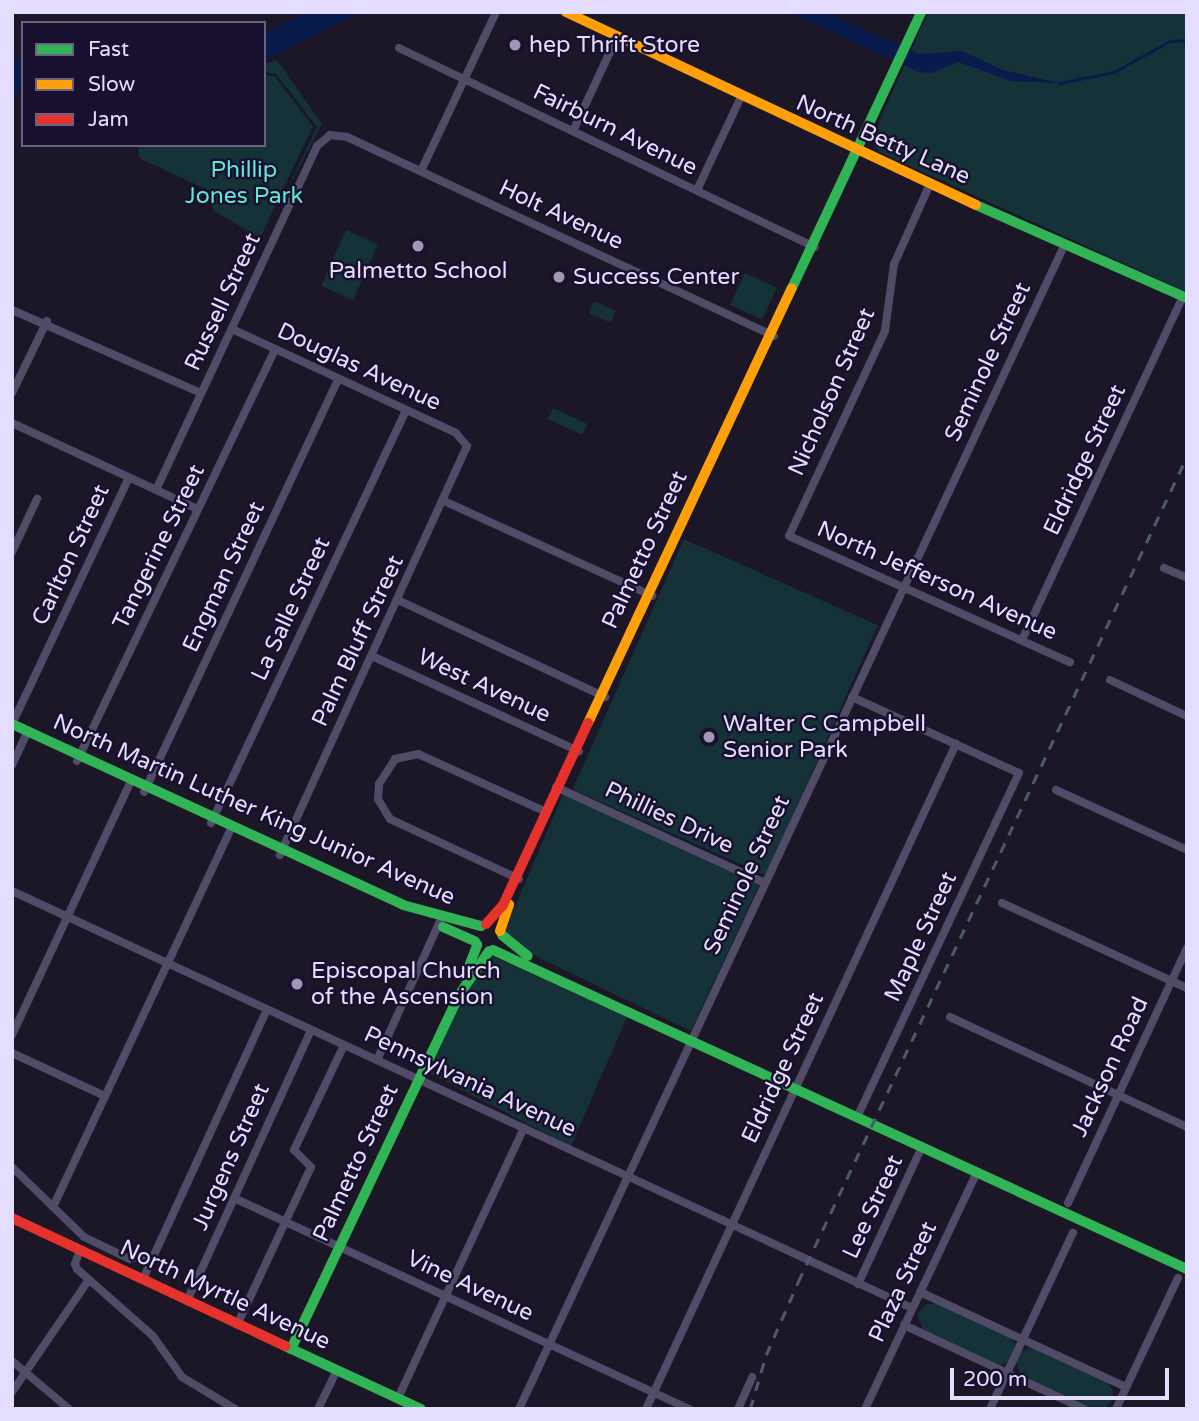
<!DOCTYPE html>
<style>
body{margin:0}
#map{position:relative;width:1199px;height:1421px;overflow:hidden;background:#1c1727;font-family:"Varela Round",sans-serif}
div>[style]{position:absolute}
[style*='--x']{left:calc(var(--x)*1px);top:calc(var(--y)*1px);width:calc(var(--w)*1px);rotate:calc(var(--a)*1deg)}
.green>*{inset:0;background:#143237;transform-origin:0 0}
.water>*{inset:0;background:#091b4c}
.stream>*{height:2.5px;margin:-1.25px;padding:0 1.25px;transform-origin:1.25px;border-radius:1.25px;background:#091b4c}
.street>*{height:8px;margin:-4px;padding:0 4px;transform-origin:4px;border-radius:4px;background:#504c68}
.fast>*{height:10px;margin:-5px;padding:0 5px;transform-origin:5px;border-radius:5px;background:#30b455}
.slow>*{height:10px;margin:-5px;padding:0 5px;transform-origin:5px;border-radius:5px;background:#ff9f0a}
.jam>*{height:10px;margin:-5px;padding:0 5px;transform-origin:5px;border-radius:5px;background:#e5322d}
.rail>*{height:2.5px;margin-top:-1.25px;transform-origin:0;background:repeating-linear-gradient(90deg,#4a5a71 0 10px,transparent 0 19px)}
.dots>*{width:19px;height:19px;translate:-50% -50%;box-sizing:border-box;border:4px solid #18102e;border-radius:50%}
span{translate:-50% -50%;white-space:nowrap;text-align:center;line-height:1.15;-webkit-text-stroke:5px #18102e;paint-order:stroke}
.poi-label{font-size:23px;color:#e4ddff}
.left{translate:0 -50%;text-align:left}
.street-label{font-size:23px;color:#e4ddff}
.park-label{font-size:23px;color:#60e8d4}
.frame{position:absolute;inset:0;border:14px solid #e4ddff;pointer-events:none}
.legend{position:absolute;left:21px;top:21px;width:245px;height:126px;box-sizing:border-box;background:#18102e;border:2px solid #6a6282;margin:0;padding:9px 12px;list-style:none;font-size:21px;color:#e4ddff}
.legend li{display:flex;align-items:center;gap:14px;height:35px}
.legend b{width:35px;border:2px solid #6a6282}
.scale{position:absolute;left:950px;top:1368px;width:219px;height:32px;box-sizing:border-box;border:4px solid #e4ddff;border-top:0;padding-left:9px;font-size:21px;line-height:24px;white-space:nowrap;color:#e4ddff;-webkit-text-stroke:5px #18102e;paint-order:stroke}
</style>
<div id="map">
<div class="green">
<div style="clip-path:polygon(928px 12px,1187px 12px,1187px 292px,879px 152px,873px 144px,880px 120px)"></div>
<div style="clip-path:polygon(277px 60px,322px 124px,283px 198px,317px 127px,276px 74px,264px 72px,264px 64px)"></div>
<div style="clip-path:polygon(264px 75px,274px 76px,313px 126px,260px 238px,214px 211px,208px 190px,139px 158px,138px 145px,264px 145px)"></div>
<div style="left:346px;top:230px;width:35px;height:61px;rotate:24deg"></div>
<div style="left:745px;top:273px;width:35px;height:35px;rotate:25deg"></div>
<div style="left:594px;top:301px;width:24px;height:13px;rotate:24deg"></div>
<div style="left:553px;top:408px;width:38px;height:12px;rotate:25deg"></div>
<div style="left:684px;top:539px;width:212px;height:274px;rotate:24deg"></div>
<div style="clip-path:polygon(563px 794px,759px 885px,691px 1031px,537px 957px,514px 944px,505px 930px)"></div>
<div style="clip-path:polygon(490px 955px,627px 1017px,571px 1146px,427px 1072px,463px 996px)"></div>
<div style="clip-path:polygon(926px 1304px,937px 1304px,1011px 1338px,1015px 1345px,1009px 1361px,1000px 1366px,924px 1331px,917px 1315px)"></div>
<div style="clip-path:polygon(1031px 1347px,1107px 1382px,1113px 1391px,1112px 1401px,1104px 1409px,1094px 1409px,1021px 1377px,1016px 1362px,1021px 1352px)"></div>
</div>
<div class="water">
<div style="clip-path:polygon(308px 12px,361px 12px,264px 60px,264px 33px)"></div>
<div style="clip-path:polygon(788px 12px,826px 12px,919px 54px,962px 51px,1003px 70px,1059px 83px,1011px 81px,958px 62px,932px 73px,919px 72px)"></div>
<div style="clip-path:polygon(23px 56px,23px 88px,12px 96px,12px 61px)"></div>
</div>
<div class="stream">
<div style="--x:1059;--y:83;--w:56;--a:-11.3"></div>
<div style="--x:1114;--y:72;--w:64;--a:-29"></div>
<div style="--x:1170;--y:41;--w:17;--a:-3"></div>
</div>
<div class="street">
<div style="--x:399;--y:48;--w:461;--a:25.6"></div>
<div style="--x:573;--y:131;--w:104;--a:-64.9"></div>
<div style="--x:421;--y:171;--w:176;--a:-64.7"></div>
<div style="--x:930;--y:184;--w:88;--a:114.2"></div>
<div style="--x:894;--y:264;--w:68;--a:97.7"></div>
<div style="--x:885;--y:331;--w:226;--a:115.1"></div>
<div style="--x:789;--y:536;--w:308;--a:24.2"></div>
<div style="--x:697;--y:190;--w:103;--a:-64.7"></div>
<div style="--x:12;--y:310;--w:206;--a:23.7"></div>
<div style="--x:232;--y:329;--w:247;--a:24.9"></div>
<div style="--x:456;--y:433;--w:17;--a:50"></div>
<div style="--x:467;--y:446;--w:450;--a:114.6"></div>
<div style="--x:12;--y:393;--w:80;--a:-64.1"></div>
<div style="--x:12;--y:423;--w:204;--a:24.9"></div>
<div style="--x:156;--y:490;--w:380;--a:-64.9"></div>
<div style="--x:317;--y:146;--w:17;--a:-40"></div>
<div style="--x:330;--y:135;--w:17;--a:7"></div>
<div style="--x:347;--y:137;--w:471;--a:25"></div>
<div style="--x:444;--y:501;--w:229;--a:24.5"></div>
<div style="--x:12;--y:552;--w:59;--a:-64.7"></div>
<div style="--x:1164;--y:568;--w:25;--a:23"></div>
<div style="--x:398;--y:600;--w:229;--a:25.1"></div>
<div style="--x:1022;--y:640;--w:380;--a:-64.9"></div>
<div style="--x:372;--y:656;--w:228;--a:24.7"></div>
<div style="--x:1110;--y:680;--w:85;--a:25.1"></div>
<div style="--x:852;--y:697;--w:183;--a:24.5"></div>
<div style="--x:1019;--y:773;--w:380;--a:115.2"></div>
<div style="--x:12;--y:724;--w:272;--a:-64.6"></div>
<div style="--x:77;--y:761;--w:457;--a:-64.3"></div>
<div style="--x:12;--y:765;--w:38;--a:-65"></div>
<div style="--x:556;--y:787;--w:230;--a:24.7"></div>
<div style="--x:1056;--y:790;--w:144;--a:24.6"></div>
<div style="--x:144;--y:792;--w:456;--a:-64.8"></div>
<div style="--x:211;--y:823;--w:457;--a:-64.7"></div>
<div style="--x:519;--y:879;--w:142;--a:-155.1"></div>
<div style="--x:390;--y:819;--w:23;--a:-121"></div>
<div style="--x:378;--y:799;--w:15;--a:-86"></div>
<div style="--x:379;--y:784;--w:30;--a:-57"></div>
<div style="--x:395;--y:759;--w:24;--a:-12"></div>
<div style="--x:418;--y:754;--w:138;--a:24.3"></div>
<div style="--x:12;--y:891;--w:992;--a:24.86"></div>
<div style="--x:1002;--y:903;--w:204;--a:24.7"></div>
<div style="--x:950;--y:1017;--w:261;--a:24.9"></div>
<div style="--x:12;--y:1035;--w:283;--a:-64.9"></div>
<div style="--x:12;--y:1053;--w:102;--a:24.8"></div>
<div style="--x:377;--y:1060;--w:155;--a:-65.6"></div>
<div style="--x:12;--y:1167;--w:100;--a:44.2"></div>
<div style="--x:84;--y:1237;--w:51;--a:25.6"></div>
<div style="--x:130;--y:1259;--w:16;--a:-15"></div>
<div style="--x:145;--y:1255;--w:9;--a:27"></div>
<div style="--x:234;--y:1198;--w:502;--a:24.88"></div>
<div style="--x:1068;--y:1203;--w:281;--a:-65"></div>
<div style="--x:53;--y:1207;--w:421;--a:-64.8"></div>
<div style="--x:80;--y:1250;--w:15;--a:110"></div>
<div style="--x:75;--y:1264;--w:5;--a:68"></div>
<div style="--x:77;--y:1269;--w:101;--a:41.4"></div>
<div style="--x:153;--y:1336;--w:50;--a:54.7"></div>
<div style="--x:182;--y:1377;--w:62;--a:31.1"></div>
<div style="--x:143;--y:1279;--w:296;--a:-65.3"></div>
<div style="--x:858;--y:1284;--w:151;--a:-65"></div>
<div style="--x:920;--y:1292;--w:227;--a:24.8"></div>
<div style="--x:187;--y:1301;--w:298;--a:-65.4"></div>
<div style="--x:237;--y:1325;--w:174;--a:-64.9"></div>
<div style="--x:311;--y:1167;--w:24;--a:-135"></div>
<div style="--x:294;--y:1150;--w:116;--a:-64.5"></div>
<div style="--x:904;--y:1325;--w:199;--a:25"></div>
<div style="--x:12;--y:1361;--w:75;--a:40.1"></div>
<div style="--x:12;--y:1392;--w:135;--a:-55.6"></div>
<div style="--x:398;--y:1398;--w:298;--a:-65"></div>
<div style="--x:318;--y:1409;--w:43;--a:-64"></div>
<div style="--x:519;--y:1409;--w:1287;--a:-64.89"></div>
<div style="--x:646;--y:1409;--w:734;--a:-65.01"></div>
<div style="--x:738;--y:1409;--w:35;--a:-66"></div>
<div style="--x:865;--y:1409;--w:262;--a:-64.7"></div>
<div style="--x:990;--y:1409;--w:195;--a:-64.8"></div>
<div style="--x:1116;--y:1409;--w:145;--a:-64.7"></div>
</div>
<div class="fast">
<div style="--x:976;--y:205;--w:231;--a:23.8"></div>
<div style="--x:792;--y:288;--w:305;--a:-64.9"></div>
<div style="--x:12;--y:724;--w:431;--a:24.8"></div>
<div style="--x:403;--y:905;--w:81;--a:15.1"></div>
<div style="--x:443;--y:927;--w:35;--a:24"></div>
<div style="--x:502;--y:935;--w:33;--a:39"></div>
<div style="--x:493;--y:950;--w:764;--a:24.69"></div>
<div style="--x:468;--y:969;--w:26;--a:-69"></div>
<div style="--x:285;--y:1346;--w:150;--a:24.9"></div>
<div style="--x:291;--y:1349;--w:392;--a:-64.6"></div>
<div style="--x:459;--y:995;--w:53;--a:-55.7"></div>
</div>
<div class="slow">
<div style="--x:566;--y:12;--w:453;--a:25.2"></div>
<div style="--x:588;--y:723;--w:480;--a:-64.9"></div>
<div style="--x:500;--y:931;--w:28;--a:-71"></div>
</div>
<div class="jam">
<div style="--x:486;--y:924;--w:25;--a:-48"></div>
<div style="--x:503;--y:905;--w:201;--a:-65"></div>
<div style="--x:12;--y:1218;--w:302;--a:25.1"></div>
</div>
<div class="rail">
<div style="--x:750;--y:1409;--w:56;--a:-73.5"></div>
<div style="--x:766;--y:1355;--w:80;--a:-66.3"></div>
<div style="--x:798;--y:1282;--w:913;--a:-64.78"></div>
</div>
<div class="dots">
<div style="left:515px;top:45px;background:#9e98b3"></div>
<div style="left:418px;top:246px;background:#9e98b3"></div>
<div style="left:559px;top:277px;background:#9e98b3"></div>
<div style="left:709px;top:737px;background:#9e98b3"></div>
<div style="left:297px;top:984px;background:#9e98b3"></div>
</div>
<div class="poi-label">
<span class="left" style="left:529px;top:45px">hep Thrift Store</span>
<span style="left:418px;top:271px">Palmetto School</span>
<span class="left" style="left:573px;top:277px">Success Center</span>
<span class="left" style="left:723px;top:737px">Walter C Campbell<br>Senior Park</span>
<span class="left" style="left:311px;top:984px">Episcopal Church<br>of the Ascension</span>
</div>
<div class="street-label">
<span style="left:615px;top:130px;rotate:26deg">Fairburn Avenue</span>
<span style="left:883px;top:140px;rotate:24deg">North Betty Lane</span>
<span style="left:561px;top:215px;rotate:25deg">Holt Avenue</span>
<span style="left:223px;top:302px;rotate:-65deg">Russell Street</span>
<span style="left:988px;top:362px;rotate:-65deg">Seminole Street</span>
<span style="left:359px;top:367px;rotate:25deg">Douglas Avenue</span>
<span style="left:832px;top:392px;rotate:-66deg">Nicholson Street</span>
<span style="left:1085px;top:460px;rotate:-65deg">Eldridge Street</span>
<span style="left:159px;top:547px;rotate:-64deg">Tangerine Street</span>
<span style="left:645px;top:550px;rotate:-65deg">Palmetto Street</span>
<span style="left:71px;top:555px;rotate:-65deg">Carlton Street</span>
<span style="left:224px;top:577px;rotate:-65deg">Engman Street</span>
<span style="left:937px;top:581px;rotate:24deg">North Jefferson Avenue</span>
<span style="left:291px;top:609px;rotate:-65deg">La Salle Street</span>
<span style="left:358px;top:641px;rotate:-65deg">Palm Bluff Street</span>
<span style="left:484px;top:686px;rotate:25deg">West Avenue</span>
<span style="left:254px;top:810px;rotate:24deg">North Martin Luther King Junior Avenue</span>
<span style="left:669px;top:818px;rotate:25deg">Phillies Drive</span>
<span style="left:747px;top:875px;rotate:-65deg">Seminole Street</span>
<span style="left:921px;top:937px;rotate:-65deg">Maple Street</span>
<span style="left:1110px;top:1067px;rotate:-65deg">Jackson Road</span>
<span style="left:783px;top:1068px;rotate:-65deg">Eldridge Street</span>
<span style="left:470px;top:1082px;rotate:25deg">Pennsylvania Avenue</span>
<span style="left:231px;top:1157px;rotate:-66deg">Jurgens Street</span>
<span style="left:356px;top:1163px;rotate:-65deg">Palmetto Street</span>
<span style="left:873px;top:1207px;rotate:-65deg">Lee Street</span>
<span style="left:903px;top:1282px;rotate:-65deg">Plaza Street</span>
<span style="left:470px;top:1286px;rotate:25deg">Vine Avenue</span>
<span style="left:225px;top:1295px;rotate:25deg">North Myrtle Avenue</span>
</div>
<div class="park-label">
<span style="left:244px;top:183px">Phillip<br>Jones Park</span>
</div>
<div class="frame"></div>
<ul class="legend">
<li><b style="height:9px;background:#30b455"></b>Fast</li>
<li><b style="height:9px;background:#ff9f0a"></b>Slow</li>
<li><b style="height:9px;background:#e5322d"></b>Jam</li>
</ul>
<div class="scale">200 m</div>
</div>
